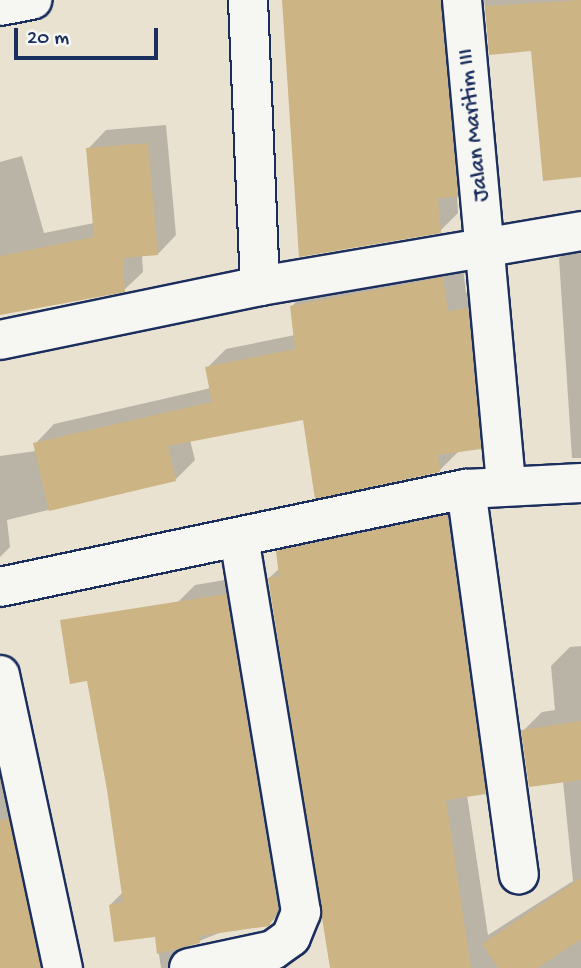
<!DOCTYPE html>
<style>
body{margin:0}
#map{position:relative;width:581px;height:968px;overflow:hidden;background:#e9e2d1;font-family:"Gochi Hand",sans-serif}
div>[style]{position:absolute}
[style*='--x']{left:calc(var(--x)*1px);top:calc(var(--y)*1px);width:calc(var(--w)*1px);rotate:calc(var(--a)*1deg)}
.shadow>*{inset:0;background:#0003}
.building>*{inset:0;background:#ccb484}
.roads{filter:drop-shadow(2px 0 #1b2f5e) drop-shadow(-2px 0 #1b2f5e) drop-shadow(0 2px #1b2f5e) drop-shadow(0 -2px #1b2f5e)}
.minor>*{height:38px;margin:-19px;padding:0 19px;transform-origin:19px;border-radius:19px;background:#f6f6f2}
span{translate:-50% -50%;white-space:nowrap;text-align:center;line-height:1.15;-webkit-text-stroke:7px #f6f6f2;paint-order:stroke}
.street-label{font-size:23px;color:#1b2f5e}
.scale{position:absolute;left:14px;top:28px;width:144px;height:32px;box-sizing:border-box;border:4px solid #1b2f5e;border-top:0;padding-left:9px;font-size:21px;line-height:24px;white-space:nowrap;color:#1b2f5e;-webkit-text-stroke:5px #f6f6f2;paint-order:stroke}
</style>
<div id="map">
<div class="shadow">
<i style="clip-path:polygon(283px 0,461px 0,475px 177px,457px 196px,458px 213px,440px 231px)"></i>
<i style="clip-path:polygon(484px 0,581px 0,581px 174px,533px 49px,490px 53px)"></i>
<i style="clip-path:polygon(166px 125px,176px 235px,158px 254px,142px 255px,143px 272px,124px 290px,0 313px,0 162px,22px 156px,44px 233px,94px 223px,88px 149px,106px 130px)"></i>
<i style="clip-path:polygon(581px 239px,581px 458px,572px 458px,559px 258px)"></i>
<i style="clip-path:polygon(462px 259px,466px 293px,487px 290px,499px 428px,480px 448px,460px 450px,440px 470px,305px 418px,190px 440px,195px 460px,176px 479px,7px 520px,10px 547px,0 557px,0 456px,36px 451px,35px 444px,54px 424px,211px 388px,207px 368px,226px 349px,295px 335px,291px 307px,311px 287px)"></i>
<i style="clip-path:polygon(465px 498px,504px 773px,485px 792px,467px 795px,488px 935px,573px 881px,563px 781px,523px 731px,542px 712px,555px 710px,551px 666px,570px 647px,581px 646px,581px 968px,334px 968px,269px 578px,280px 568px,278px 552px,297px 533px)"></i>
<i style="clip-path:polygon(243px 577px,286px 907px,268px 925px,224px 931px,187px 946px,184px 955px,197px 968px,161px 968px,156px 935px,110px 905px,123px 892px,178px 602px,195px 585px)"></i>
<i style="clip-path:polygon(0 674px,67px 968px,0 968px)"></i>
</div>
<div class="building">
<i style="clip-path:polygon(282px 0,440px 0,458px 197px,438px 198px,441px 233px,299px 257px)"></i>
<i style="clip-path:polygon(581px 0,581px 177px,543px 181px,531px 51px,489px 55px,485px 6px)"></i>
<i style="clip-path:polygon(148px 143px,158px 255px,123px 258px,125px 292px,0 315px,0 256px,94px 237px,86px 148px)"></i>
<i style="clip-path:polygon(443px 277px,448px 311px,468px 308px,481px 449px,438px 455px,440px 472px,315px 499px,303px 420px,168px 446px,176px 481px,49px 511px,33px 443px,212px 402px,205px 367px,295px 349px,290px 306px)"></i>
<i style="clip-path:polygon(447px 515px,486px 794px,446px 800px,471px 968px,330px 968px,268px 578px,279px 576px,276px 551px)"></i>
<i style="clip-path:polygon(226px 594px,278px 910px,269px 926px,199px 936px,200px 943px,157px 954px,155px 937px,114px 942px,109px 905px,123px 902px,107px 790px,87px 681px,70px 684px,60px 620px)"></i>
<i style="clip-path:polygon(581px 721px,581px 780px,529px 787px,521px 730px)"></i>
<i style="clip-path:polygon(9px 819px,41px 968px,0 968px,0 820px)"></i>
<i style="clip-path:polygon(581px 878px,581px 939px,538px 968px,498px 968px,482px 944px)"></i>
</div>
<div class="roads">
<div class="minor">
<i style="--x:248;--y:0;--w:286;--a:87.6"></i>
<i style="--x:260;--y:286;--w:326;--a:-9.7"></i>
<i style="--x:462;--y:0;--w:487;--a:84.8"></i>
<i style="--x:0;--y:6;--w:33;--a:-11"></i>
<i style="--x:0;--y:340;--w:266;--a:-11.7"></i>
<i style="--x:466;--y:489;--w:389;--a:82.2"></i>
<i style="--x:0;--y:587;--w:476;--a:-11.9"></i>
<i style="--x:466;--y:489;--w:115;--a:-3"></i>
<i style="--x:0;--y:675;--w:300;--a:77.9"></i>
<i style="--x:189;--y:968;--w:86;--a:-12.1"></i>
<i style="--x:273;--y:950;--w:22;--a:-36"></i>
<i style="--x:291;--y:937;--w:27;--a:-68"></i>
<i style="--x:301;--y:912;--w:378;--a:-99.4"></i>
</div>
</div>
<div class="street-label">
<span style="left:475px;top:125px;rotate:-96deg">Jalan Maritim III</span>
</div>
<div class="scale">20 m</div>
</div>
